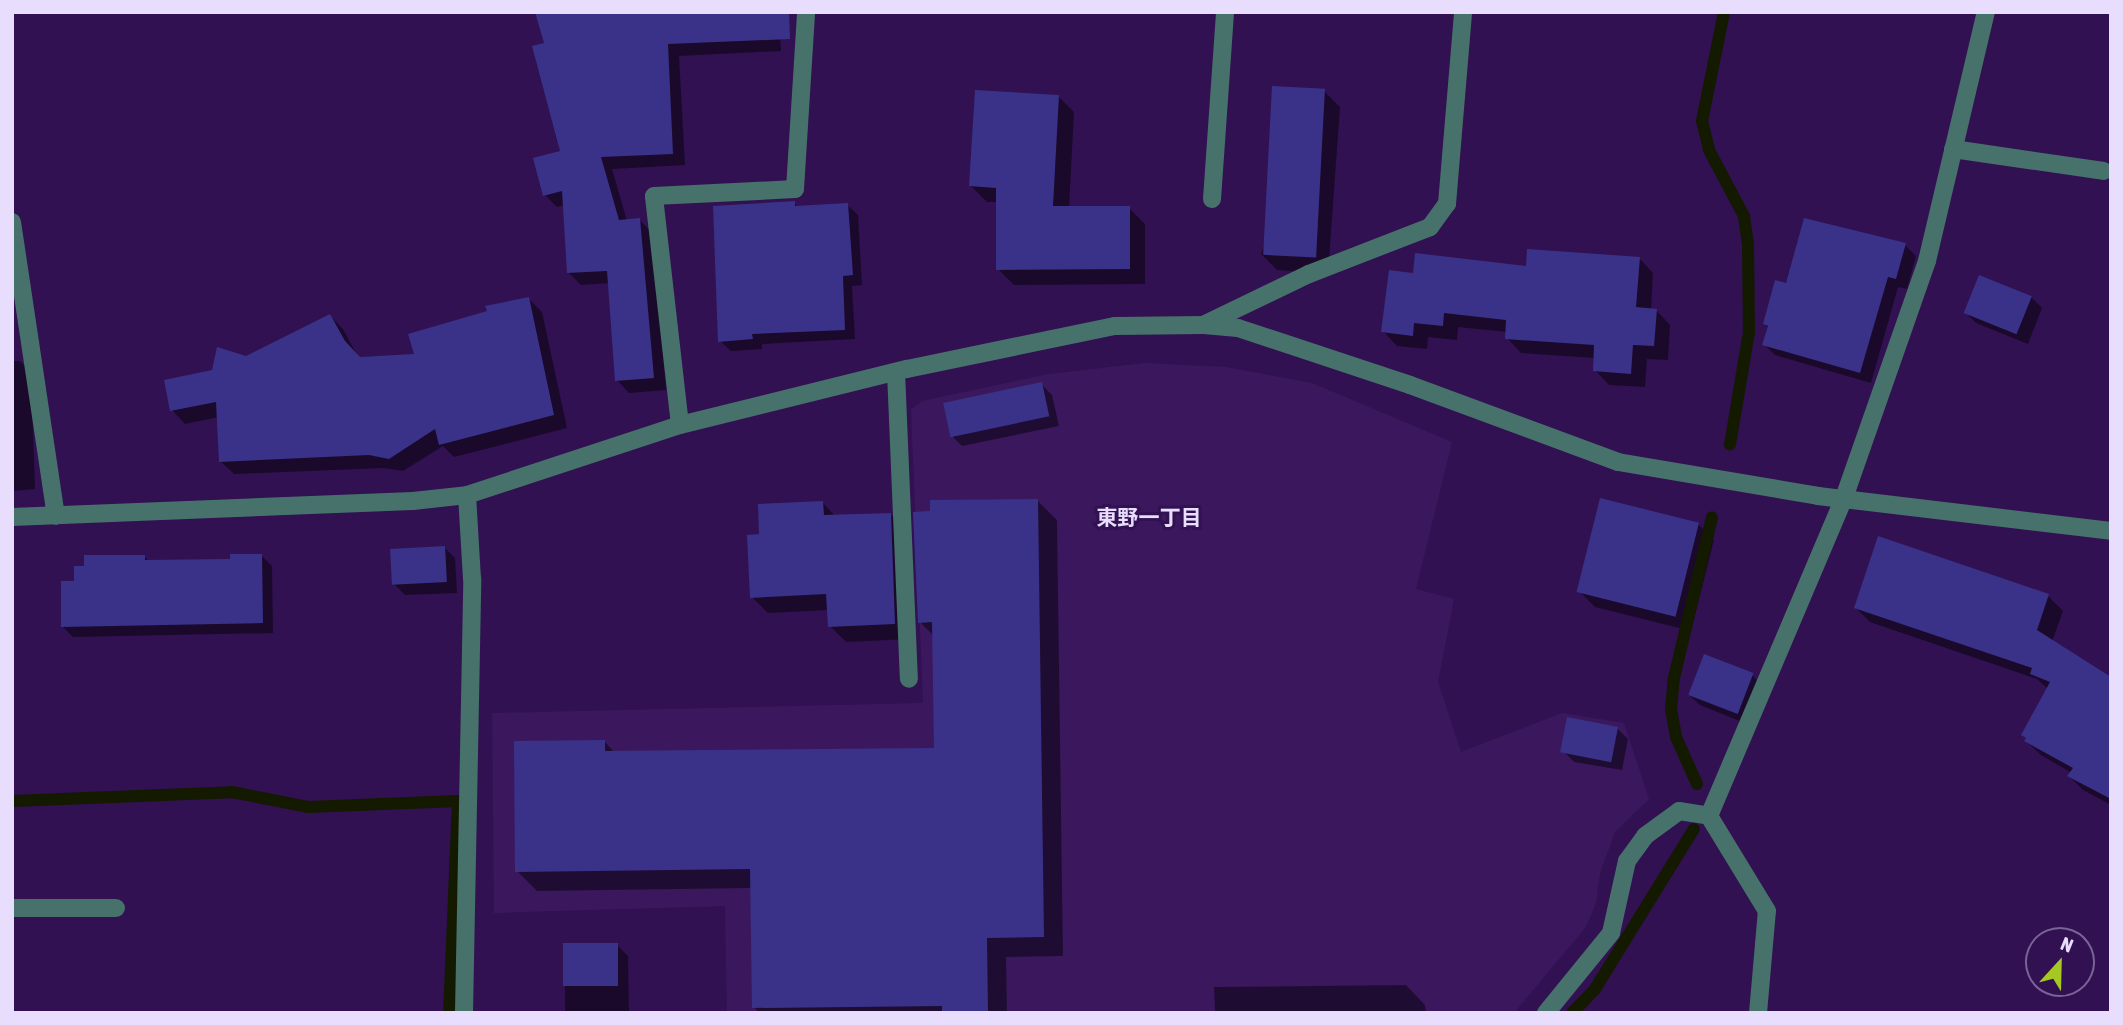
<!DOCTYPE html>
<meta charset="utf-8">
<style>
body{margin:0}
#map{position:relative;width:2123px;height:1025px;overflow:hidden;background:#311151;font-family:"Asap Condensed","Noto Sans JP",sans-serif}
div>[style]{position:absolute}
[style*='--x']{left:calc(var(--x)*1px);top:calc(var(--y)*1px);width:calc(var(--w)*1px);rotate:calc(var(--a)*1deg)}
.built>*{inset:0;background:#3b185e}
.shadow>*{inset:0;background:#0007}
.stream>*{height:12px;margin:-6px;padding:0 6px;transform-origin:6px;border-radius:6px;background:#131a00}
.building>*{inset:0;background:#3a3289;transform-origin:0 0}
.minor>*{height:18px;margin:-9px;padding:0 9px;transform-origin:9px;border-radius:9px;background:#47726b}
span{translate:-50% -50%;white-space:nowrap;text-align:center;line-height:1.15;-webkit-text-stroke:6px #311151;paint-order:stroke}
.neighbourhood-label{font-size:21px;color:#e8ddfc;font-weight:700}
.frame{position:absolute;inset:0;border:14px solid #e8ddfc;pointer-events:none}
.north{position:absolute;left:2025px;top:927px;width:70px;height:70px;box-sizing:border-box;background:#311151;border:2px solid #7a6395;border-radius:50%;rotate:22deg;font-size:19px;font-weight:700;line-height:28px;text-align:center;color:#e8ddfc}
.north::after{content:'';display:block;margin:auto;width:24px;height:32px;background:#a5c822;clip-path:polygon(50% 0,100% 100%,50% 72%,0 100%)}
</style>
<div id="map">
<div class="built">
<i style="clip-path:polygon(1145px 363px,1226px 367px,1312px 383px,1452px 442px,1416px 589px,1454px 599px,1438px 682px,1461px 752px,1562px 713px,1624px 723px,1649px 799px,1615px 832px,1600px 873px,1596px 903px,1586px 927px,1514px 1013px,727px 1013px,725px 906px,494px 913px,492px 713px,923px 703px,911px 410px,922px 401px,1049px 374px)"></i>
</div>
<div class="shadow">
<i style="clip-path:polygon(779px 12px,781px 51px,679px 56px,685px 165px,612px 169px,627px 221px,640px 220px,652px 233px,666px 390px,629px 393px,617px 380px,610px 283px,581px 285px,568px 272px,564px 205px,557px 207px,545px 195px,562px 152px,535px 48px)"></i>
<i style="clip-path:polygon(1324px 91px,1340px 107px,1328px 274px,1277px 270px,1261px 254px)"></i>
<i style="clip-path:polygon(1058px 96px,1074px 112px,1069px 208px,1129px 208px,1145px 224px,1145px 284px,1014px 285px,998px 269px,998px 202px,987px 202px,971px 186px)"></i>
<i style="clip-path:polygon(794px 203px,799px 208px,847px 205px,858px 215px,862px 285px,852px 286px,855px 339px,762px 344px,762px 349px,731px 351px,720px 341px)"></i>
<i style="clip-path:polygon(1905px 245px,1916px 256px,1907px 289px,1898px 287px,1871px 383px,1775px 355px,1764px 344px,1769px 328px,1764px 324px,1787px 285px)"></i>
<i style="clip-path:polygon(1639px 258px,1653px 273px,1651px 310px,1656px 310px,1670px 325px,1668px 360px,1647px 359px,1645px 387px,1609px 385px,1595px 370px,1595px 358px,1521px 353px,1507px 338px,1507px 332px,1458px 327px,1457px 340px,1428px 337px,1427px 349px,1397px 346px,1383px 331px,1415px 274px)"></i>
<i style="clip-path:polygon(2031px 297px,2042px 308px,2028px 344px,1976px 323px,1965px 312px)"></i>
<i style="clip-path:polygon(529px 299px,542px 312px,567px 428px,454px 457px,443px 446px,403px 471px,384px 468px,234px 474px,220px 461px,219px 417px,185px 424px,172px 410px,213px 372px,330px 316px,343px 329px,358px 357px,416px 356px)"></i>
<i style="clip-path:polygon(12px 361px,20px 361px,31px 372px,35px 489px,12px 491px)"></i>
<i style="clip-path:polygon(1041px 384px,1052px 395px,1059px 426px,962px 446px,951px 435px)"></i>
<i style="clip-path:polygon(1037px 500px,1057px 520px,1063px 956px,1006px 957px,1007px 1013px,759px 1013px,754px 1007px,752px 888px,537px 891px,517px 871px,605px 742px,615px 753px,935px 749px,934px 636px,920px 622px)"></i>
<i style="clip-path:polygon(822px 502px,836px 517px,890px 514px,906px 530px,910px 639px,846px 642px,830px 626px,829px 610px,768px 613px,752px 597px,761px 536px)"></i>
<i style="clip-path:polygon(1698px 524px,1714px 540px,1691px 631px,1595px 607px,1579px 591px)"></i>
<i style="clip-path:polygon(444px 547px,455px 558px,457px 593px,405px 595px,394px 584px)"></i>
<i style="clip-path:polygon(261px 555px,272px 566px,273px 633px,73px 637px,62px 626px,75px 583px,145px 557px,149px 562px,232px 561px)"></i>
<i style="clip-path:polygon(2048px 596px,2063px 611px,2052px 642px,2111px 679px,2111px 805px,2083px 790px,2069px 776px,2072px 773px,2041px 755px,2026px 741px,2048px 689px,2037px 679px,1870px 622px,1856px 608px)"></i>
<i style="clip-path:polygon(1752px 675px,1762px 686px,1747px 724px,1700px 705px,1689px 695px)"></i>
<i style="clip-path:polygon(1617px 728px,1628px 739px,1622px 770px,1574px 762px,1563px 751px)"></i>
<i style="clip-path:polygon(565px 945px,617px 945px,628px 956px,629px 1013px,565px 1013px)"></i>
<i style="clip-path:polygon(1406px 985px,1425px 1005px,1426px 1013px,1064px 1013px,1215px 1011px,1214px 987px)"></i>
</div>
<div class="stream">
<i style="--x:1724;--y:12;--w:111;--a:101.4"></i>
<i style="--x:1702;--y:121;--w:30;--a:76"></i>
<i style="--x:1709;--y:150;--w:75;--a:62.1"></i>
<i style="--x:1744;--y:216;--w:27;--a:82"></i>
<i style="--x:1748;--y:243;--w:89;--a:89.4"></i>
<i style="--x:1749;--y:332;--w:114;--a:99.6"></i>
<i style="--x:1697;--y:784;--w:51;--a:-114.1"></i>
<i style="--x:1676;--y:737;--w:27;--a:-100"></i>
<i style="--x:1671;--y:710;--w:32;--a:-85"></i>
<i style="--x:1674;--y:678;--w:165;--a:-76.7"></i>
<i style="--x:12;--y:801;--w:220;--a:-2.3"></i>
<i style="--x:232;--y:792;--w:77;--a:11.2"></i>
<i style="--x:308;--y:807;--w:150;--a:-2.3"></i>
<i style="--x:458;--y:801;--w:212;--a:92.4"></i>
<i style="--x:1572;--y:1013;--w:33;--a:-46"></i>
<i style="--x:1595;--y:989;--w:188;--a:-58.3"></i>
</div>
<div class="building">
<i style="clip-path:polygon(535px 12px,789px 12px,790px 39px,668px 44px,673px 154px,601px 157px,619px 220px,640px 218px,654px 378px,615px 381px,607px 271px,567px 273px,562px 191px,543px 196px,533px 158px,560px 151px,532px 46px,544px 43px)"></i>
<i style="left:1272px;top:86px;width:53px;height:169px;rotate:3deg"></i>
<i style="clip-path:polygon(975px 90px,1059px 95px,1053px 206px,1130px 206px,1130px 269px,996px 270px,996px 188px,969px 186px)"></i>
<i style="clip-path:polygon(795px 201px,795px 206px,848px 203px,853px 275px,843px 276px,845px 330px,752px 334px,753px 339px,718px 342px,713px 206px)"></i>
<i style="clip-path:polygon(1804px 218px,1906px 243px,1896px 279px,1888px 277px,1860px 373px,1762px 345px,1768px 326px,1763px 324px,1775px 280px,1786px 283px)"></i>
<i style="clip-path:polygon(1527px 249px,1640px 257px,1636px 307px,1657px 309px,1654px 346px,1633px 345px,1631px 374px,1593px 371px,1594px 345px,1505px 339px,1506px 320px,1444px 313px,1443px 326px,1414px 323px,1413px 336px,1381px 332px,1389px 270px,1413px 273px,1415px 253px,1526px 266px)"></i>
<i style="left:1979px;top:275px;width:57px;height:41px;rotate:22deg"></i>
<i style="clip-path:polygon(529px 297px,554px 415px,439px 445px,435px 429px,389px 459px,369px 455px,219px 462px,216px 402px,170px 411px,164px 380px,212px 370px,217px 347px,246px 356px,330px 314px,345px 341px,360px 357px,414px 354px,408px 334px,487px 311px,485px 306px)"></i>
<i style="left:1042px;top:382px;width:35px;height:101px;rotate:78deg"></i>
<i style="left:1600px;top:498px;width:102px;height:97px;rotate:14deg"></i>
<i style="clip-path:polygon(1038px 499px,1044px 937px,987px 938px,988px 1013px,942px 1013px,942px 1006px,752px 1008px,750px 869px,515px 872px,514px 741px,605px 740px,605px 751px,934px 748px,932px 622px,918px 623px,913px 512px,930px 511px,930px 500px)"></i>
<i style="clip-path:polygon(823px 501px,824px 515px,891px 513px,895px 624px,828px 627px,826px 594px,750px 598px,747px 535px,759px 534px,758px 504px)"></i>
<i style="clip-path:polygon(1878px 536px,2049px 594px,2037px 630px,2111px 677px,2111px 799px,2067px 776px,2073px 768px,2024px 741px,2026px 738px,2021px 735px,2050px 682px,2030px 674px,2032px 668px,1854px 608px)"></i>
<i style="left:445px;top:546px;width:36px;height:55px;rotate:87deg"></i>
<i style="clip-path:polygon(230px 554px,262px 554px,263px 623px,61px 627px,61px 581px,74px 581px,74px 566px,84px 566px,84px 555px,145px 555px,145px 560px,230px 559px)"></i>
<i style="left:1704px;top:654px;width:53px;height:44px;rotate:21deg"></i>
<i style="left:1567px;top:717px;width:52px;height:36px;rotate:11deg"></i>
<i style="left:563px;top:943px;width:55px;height:43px"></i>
</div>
<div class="minor">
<i style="--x:1953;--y:149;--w:152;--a:8.3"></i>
<i style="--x:1212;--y:199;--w:187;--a:-86"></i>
<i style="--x:12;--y:222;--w:297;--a:81.5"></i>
<i style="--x:1205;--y:324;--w:115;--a:-25.7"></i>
<i style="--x:1309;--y:274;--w:130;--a:-21.2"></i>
<i style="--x:1430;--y:227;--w:29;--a:-54"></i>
<i style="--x:1447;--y:204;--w:193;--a:-85.2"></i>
<i style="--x:896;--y:372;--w:307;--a:87.6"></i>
<i style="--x:680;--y:425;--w:230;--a:-96.5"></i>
<i style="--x:654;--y:196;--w:141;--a:-2.8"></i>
<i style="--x:795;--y:189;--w:177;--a:-86.4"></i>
<i style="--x:12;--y:517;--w:401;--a:-2.3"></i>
<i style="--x:413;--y:501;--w:54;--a:-6.3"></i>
<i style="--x:467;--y:495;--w:224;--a:-18.2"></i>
<i style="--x:680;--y:425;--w:234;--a:-13.9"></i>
<i style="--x:907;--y:369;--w:212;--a:-11.7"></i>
<i style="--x:1115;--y:326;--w:89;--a:-0.6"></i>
<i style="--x:1204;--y:325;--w:34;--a:5"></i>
<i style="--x:1238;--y:328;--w:181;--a:18.3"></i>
<i style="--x:1410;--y:385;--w:222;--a:20.3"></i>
<i style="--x:1618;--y:462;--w:203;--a:9.6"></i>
<i style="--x:1818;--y:496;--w:295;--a:6.8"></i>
<i style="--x:12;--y:908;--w:104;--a:0"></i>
<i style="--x:464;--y:1013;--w:434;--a:-88.9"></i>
<i style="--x:472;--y:579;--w:84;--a:-93.4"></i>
<i style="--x:1546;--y:1013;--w:103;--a:-50.9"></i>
<i style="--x:1611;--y:933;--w:74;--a:-77.5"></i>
<i style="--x:1627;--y:861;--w:31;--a:-54"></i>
<i style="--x:1645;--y:836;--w:42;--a:-36.3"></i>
<i style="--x:1679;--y:811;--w:30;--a:9"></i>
<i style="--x:1758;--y:1013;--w:102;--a:-85"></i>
<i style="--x:1767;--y:911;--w:111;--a:-121.4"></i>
<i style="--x:1709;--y:816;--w:345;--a:-67"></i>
<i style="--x:1844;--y:498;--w:251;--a:-70.7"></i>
<i style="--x:1927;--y:261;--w:256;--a:-76.7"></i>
</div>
<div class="neighbourhood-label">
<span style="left:1149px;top:517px">東野一丁目</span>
</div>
<div class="frame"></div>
<div class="north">N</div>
</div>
